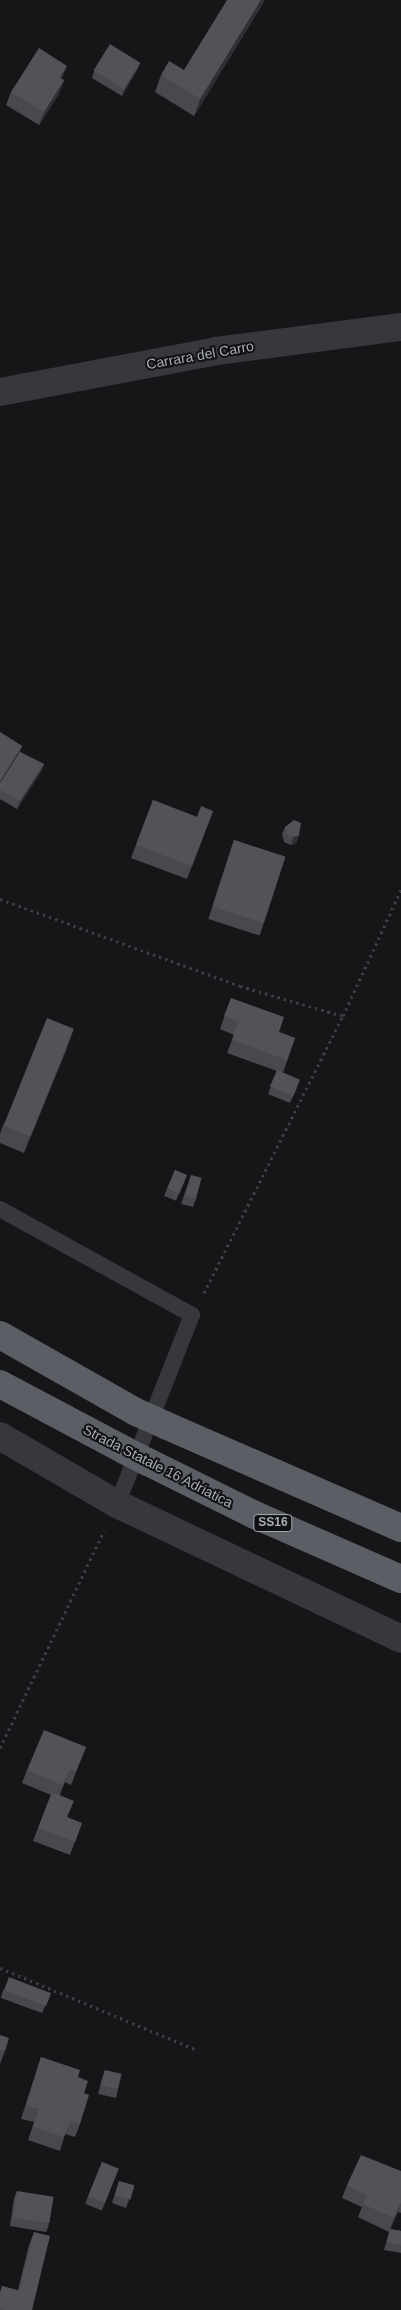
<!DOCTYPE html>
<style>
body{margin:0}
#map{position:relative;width:401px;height:2310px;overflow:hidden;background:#161618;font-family:Helvetica,sans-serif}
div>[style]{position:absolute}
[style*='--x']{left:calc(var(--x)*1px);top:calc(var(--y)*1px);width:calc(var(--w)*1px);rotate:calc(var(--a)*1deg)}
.path>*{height:3px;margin-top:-1.5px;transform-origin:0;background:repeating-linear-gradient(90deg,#3d3f44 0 2.5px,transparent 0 6.5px)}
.service>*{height:16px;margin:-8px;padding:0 8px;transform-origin:8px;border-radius:8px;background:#37383d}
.minor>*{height:28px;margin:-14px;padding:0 14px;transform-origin:14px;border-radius:14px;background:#37383d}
.trunk>*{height:28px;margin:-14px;padding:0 14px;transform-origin:14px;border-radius:14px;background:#5b5e65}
.trunk-bridge>*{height:28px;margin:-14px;padding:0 14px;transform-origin:14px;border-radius:14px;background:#5b5e65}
.wall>*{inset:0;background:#47494d;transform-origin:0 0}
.shaded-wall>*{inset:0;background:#2f3033}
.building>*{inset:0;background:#525359;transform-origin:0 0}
span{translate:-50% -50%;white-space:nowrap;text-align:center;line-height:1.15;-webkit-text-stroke:4px #111113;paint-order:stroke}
.shield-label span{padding:1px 4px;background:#111113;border:1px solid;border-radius:4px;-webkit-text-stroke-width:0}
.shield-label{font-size:12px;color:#a8adb8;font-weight:700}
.street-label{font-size:14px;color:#a8adb8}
</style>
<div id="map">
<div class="path">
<i style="--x:0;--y:899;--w:255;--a:19.9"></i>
<i style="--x:240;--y:986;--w:107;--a:16.2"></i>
<i style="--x:204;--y:1293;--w:310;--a:-63.4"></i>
<i style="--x:343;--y:1016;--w:139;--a:-65.3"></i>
<i style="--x:0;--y:1748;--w:241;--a:-64.4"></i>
<i style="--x:0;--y:1968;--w:211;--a:22.6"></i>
</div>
<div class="service">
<i style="--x:0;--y:1209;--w:219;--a:28.9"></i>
<i style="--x:192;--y:1315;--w:203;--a:111.6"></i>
</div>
<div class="minor">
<i style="--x:0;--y:392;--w:220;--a:-10.7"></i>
<i style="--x:216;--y:351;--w:187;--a:-7.4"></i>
<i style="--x:0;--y:1436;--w:135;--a:30.2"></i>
<i style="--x:117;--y:1504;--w:314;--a:25.4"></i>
</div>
<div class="trunk">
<i style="--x:0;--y:1335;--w:156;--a:29.5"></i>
<i style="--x:0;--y:1384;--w:140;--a:28"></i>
<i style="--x:165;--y:1425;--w:257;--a:23.6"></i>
<i style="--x:148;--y:1462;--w:119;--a:26.4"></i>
<i style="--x:255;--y:1515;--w:159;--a:23.7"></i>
</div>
<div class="trunk-bridge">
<i style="--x:136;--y:1412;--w:32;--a:24"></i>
<i style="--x:124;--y:1450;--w:27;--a:27"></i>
</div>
<div class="wall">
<i style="clip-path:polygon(265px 0,194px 116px,155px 92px,161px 75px,184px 70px)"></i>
<i style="clip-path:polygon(140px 63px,137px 70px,122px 96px,92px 78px,94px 71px)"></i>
<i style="clip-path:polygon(62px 79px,64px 80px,59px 94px,39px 125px,6px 105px,11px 92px)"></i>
<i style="clip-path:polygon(0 732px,22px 746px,20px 752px,44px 764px,41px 772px,17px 809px,0 799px)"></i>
<i style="clip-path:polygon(153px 800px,197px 817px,213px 811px,187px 879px,131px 858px)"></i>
<i style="clip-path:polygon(285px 827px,299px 835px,296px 843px,291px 845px,284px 842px,282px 834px)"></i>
<i style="left:234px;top:840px;width:54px;height:83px;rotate:18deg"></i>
<i style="clip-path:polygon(231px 998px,279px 1032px,295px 1038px,283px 1073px,297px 1088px,290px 1103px,268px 1094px,277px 1071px,227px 1053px,234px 1035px,220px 1029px)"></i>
<i style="clip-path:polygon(68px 1046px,24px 1153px,0 1143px,0 1134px,3px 1125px)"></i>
<i style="left:175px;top:1170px;width:13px;height:28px;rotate:23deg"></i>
<i style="clip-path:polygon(191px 1175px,196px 1199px,193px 1207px,181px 1204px)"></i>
<i style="clip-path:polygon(86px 1747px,71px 1785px,65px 1782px,60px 1795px,68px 1818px,82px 1823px,70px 1855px,33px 1841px,51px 1795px,22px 1783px,27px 1770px)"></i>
<i style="clip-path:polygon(3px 1990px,51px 1993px,42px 2013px,1px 1998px)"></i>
<i style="clip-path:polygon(0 2035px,5px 2051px,0 2064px)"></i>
<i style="clip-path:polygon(41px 2057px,78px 2077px,84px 2093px,80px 2124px,75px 2137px,65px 2134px,60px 2151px,28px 2140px,34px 2122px,21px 2119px)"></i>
<i style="clip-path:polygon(105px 2070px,118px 2090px,116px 2098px,98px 2094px,102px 2078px)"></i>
<i style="left:102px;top:2162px;width:18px;height:45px;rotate:22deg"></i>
<i style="clip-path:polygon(401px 2171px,401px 2213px,398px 2212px,389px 2232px,358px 2217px,362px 2207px,342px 2198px,347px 2185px)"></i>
<i style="clip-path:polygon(119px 2181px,129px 2200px,126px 2208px,112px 2203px)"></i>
<i style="clip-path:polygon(17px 2191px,49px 2225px,46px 2232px,10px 2226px,14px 2198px)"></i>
<i style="clip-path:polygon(390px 2229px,401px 2231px,401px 2253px,384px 2250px)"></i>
<i style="clip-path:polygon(34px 2232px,32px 2310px,0 2310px,0 2292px,2px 2286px,18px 2290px,29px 2245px)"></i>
</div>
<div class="shaded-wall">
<i style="clip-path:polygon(261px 0,265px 0,194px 116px,200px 99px)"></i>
<i style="clip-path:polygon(140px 63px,137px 70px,122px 96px,124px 89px)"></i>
<i style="clip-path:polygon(67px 66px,62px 79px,60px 78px)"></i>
<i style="clip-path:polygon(64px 80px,59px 94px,39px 125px,44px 112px)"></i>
<i style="clip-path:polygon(22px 746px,17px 759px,0 787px,0 781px)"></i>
<i style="clip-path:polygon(44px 764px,41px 772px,17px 809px,20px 801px)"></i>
<i style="clip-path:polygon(299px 835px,296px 843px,291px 845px,293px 837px)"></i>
<i style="clip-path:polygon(74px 1029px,68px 1046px,24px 1153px,30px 1136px)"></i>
<i style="clip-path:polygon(70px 1769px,65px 1782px,58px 1798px,63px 1785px)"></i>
<i style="clip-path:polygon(401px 2203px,398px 2212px,389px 2232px,394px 2218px)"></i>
</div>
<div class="building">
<i style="clip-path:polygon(227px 0,261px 0,200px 99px,161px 75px,169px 61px,184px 70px)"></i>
<i style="left:110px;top:44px;width:36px;height:31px;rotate:32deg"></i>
<i style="clip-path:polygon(39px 48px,67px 66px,60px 78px,64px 80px,44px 112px,11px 92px)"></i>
<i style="clip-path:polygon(0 732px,22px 746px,0 781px)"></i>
<i style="clip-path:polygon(20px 752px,44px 764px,20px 801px,0 790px,0 783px)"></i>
<i style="clip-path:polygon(153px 800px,197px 817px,201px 806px,213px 811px,192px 866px,136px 845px)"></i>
<i style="clip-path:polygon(294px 820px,301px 823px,299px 835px,293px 837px,287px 834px,285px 827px)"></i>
<i style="left:234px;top:840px;width:54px;height:70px;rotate:18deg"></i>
<i style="clip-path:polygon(231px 998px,284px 1017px,279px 1032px,295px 1038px,287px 1060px,232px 1040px,238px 1021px,224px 1016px)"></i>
<i style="left:47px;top:1018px;width:29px;height:116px;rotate:22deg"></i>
<i style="left:277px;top:1070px;width:25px;height:18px;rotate:23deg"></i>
<i style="left:175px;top:1170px;width:13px;height:20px;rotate:23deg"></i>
<i style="left:191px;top:1175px;width:11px;height:22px;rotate:15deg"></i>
<i style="clip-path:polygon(44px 1730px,86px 1747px,76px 1771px,70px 1769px,63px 1785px,27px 1770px)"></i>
<i style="clip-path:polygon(52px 1792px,74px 1801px,67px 1817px,82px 1823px,75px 1842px,38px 1828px)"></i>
<i style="left:9px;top:1977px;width:45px;height:14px;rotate:21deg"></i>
<i style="clip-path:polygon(0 2035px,9px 2038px,5px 2051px,0 2049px)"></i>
<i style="clip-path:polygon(41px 2057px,80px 2070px,78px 2077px,88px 2081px,84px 2093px,89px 2095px,80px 2124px,70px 2121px,64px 2137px,33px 2127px,39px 2109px,26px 2105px)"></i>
<i style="left:105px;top:2070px;width:17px;height:16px;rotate:13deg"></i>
<i style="clip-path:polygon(361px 2155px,401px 2171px,401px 2203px,394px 2218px,363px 2204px,367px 2195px,347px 2185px)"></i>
<i style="left:102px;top:2162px;width:18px;height:37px;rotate:22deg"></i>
<i style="left:119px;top:2181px;width:16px;height:15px;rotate:15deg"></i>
<i style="left:17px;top:2191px;width:37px;height:27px;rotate:9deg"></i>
<i style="clip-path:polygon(390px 2229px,401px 2231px,401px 2245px,387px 2242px)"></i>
<i style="clip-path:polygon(34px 2232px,50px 2236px,32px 2310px,4px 2310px,0 2309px,0 2294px,2px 2286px,19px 2291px)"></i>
</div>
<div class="shield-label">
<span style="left:273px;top:1523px">SS16</span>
</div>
<div class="street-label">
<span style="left:200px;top:355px;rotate:-10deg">Carrara del Carro</span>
<span style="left:158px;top:1466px;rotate:27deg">Strada Statale 16 Adriatica</span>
</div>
</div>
